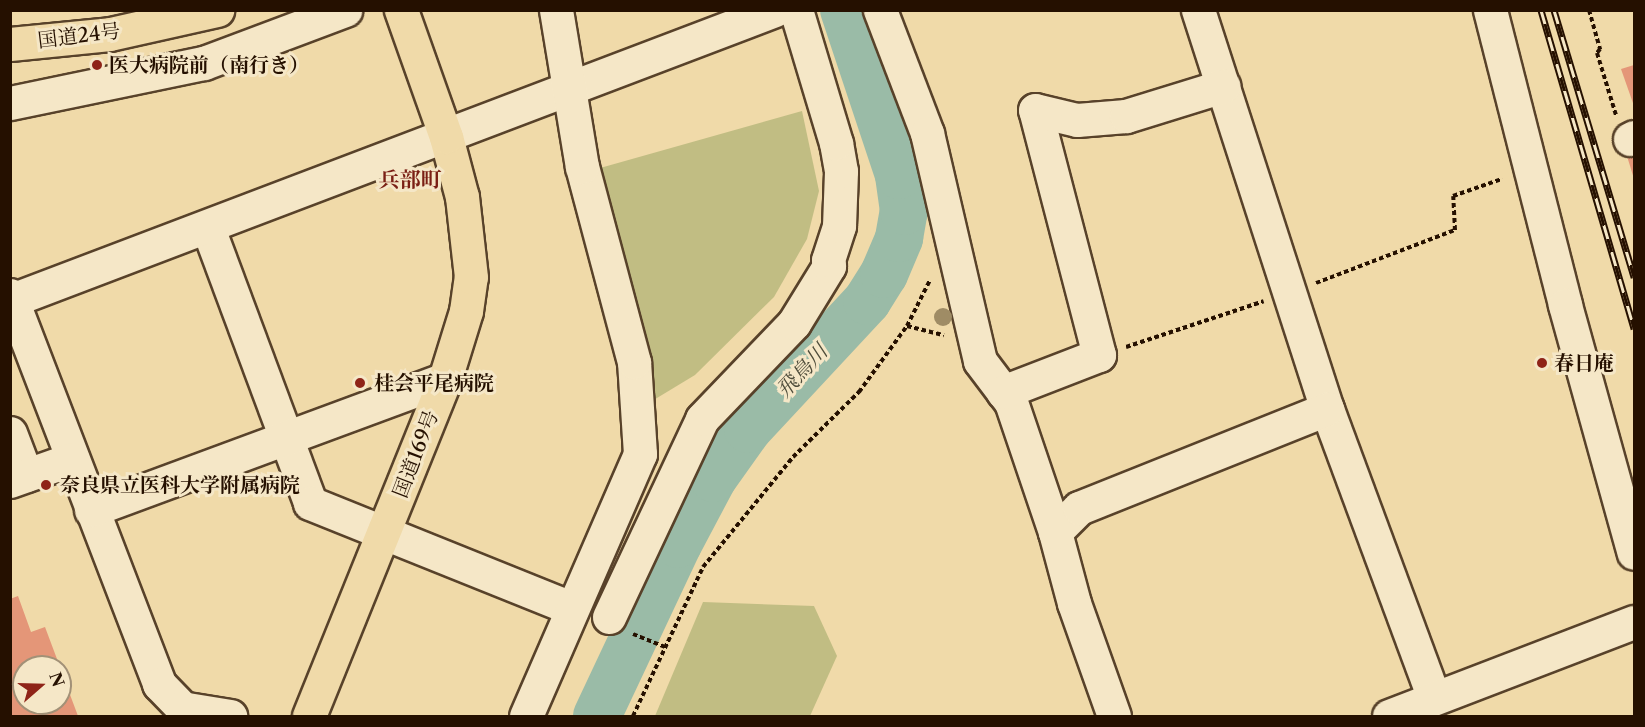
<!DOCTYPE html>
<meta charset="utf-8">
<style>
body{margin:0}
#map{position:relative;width:1645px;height:727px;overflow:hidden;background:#f0daa9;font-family:"Libre Caslon Text","Noto Serif JP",serif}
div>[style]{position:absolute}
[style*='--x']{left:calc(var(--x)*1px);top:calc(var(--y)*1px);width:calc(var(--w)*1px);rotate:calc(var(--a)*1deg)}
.green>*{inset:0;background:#c1bd83}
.river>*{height:48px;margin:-24px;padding:0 24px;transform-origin:24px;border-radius:24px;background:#9abba7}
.building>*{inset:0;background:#e49678}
.path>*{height:4px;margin-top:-2px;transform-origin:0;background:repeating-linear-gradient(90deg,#251000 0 4.5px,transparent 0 7.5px)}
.roads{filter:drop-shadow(2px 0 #58422a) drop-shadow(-2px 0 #58422a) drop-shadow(0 2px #58422a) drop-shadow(0 -2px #58422a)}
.minor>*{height:33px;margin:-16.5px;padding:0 16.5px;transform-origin:16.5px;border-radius:16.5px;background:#f5e7c7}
.highway>*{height:33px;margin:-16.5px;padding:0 16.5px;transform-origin:16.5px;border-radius:16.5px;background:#f0daa9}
.rail>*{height:7px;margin-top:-3.5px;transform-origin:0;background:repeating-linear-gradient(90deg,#f5e7c7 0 14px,#251000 0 28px);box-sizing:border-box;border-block:2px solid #251000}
.trees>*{width:18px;height:18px;margin:-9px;border-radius:50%;background:#9f8c65}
.dots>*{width:16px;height:16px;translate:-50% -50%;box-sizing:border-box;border:3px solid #f5e7c7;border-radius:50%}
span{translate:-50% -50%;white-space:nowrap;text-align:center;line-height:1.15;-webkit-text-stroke:6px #f5e7c7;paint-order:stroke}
.street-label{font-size:20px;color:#251000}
.poi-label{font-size:20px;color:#251000;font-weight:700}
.left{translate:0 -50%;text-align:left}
.neighbourhood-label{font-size:21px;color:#7a1f14;font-weight:700}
.water-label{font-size:21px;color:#4e4c3a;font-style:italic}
.frame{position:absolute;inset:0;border:12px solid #251000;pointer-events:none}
.north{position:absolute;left:12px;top:655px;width:60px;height:60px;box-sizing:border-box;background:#f5e7c7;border:2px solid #a29177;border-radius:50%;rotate:70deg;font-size:16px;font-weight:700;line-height:24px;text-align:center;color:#251000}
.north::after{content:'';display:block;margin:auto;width:21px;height:27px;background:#8f2418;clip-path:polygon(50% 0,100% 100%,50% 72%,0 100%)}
</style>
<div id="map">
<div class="green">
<i style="clip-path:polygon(802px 111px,819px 191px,807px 239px,774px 297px,695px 375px,652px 401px,593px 170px)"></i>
<i style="clip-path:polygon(703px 602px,814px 606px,837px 656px,810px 716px,655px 716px)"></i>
</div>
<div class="river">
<i style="--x:597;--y:716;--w:190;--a:-64.8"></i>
<i style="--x:678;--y:544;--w:75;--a:-62.1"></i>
<i style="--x:713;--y:478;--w:60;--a:-54.5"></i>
<i style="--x:748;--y:429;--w:175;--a:-47.1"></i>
<i style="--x:867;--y:301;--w:32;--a:-58"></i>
<i style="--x:884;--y:274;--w:39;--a:-67"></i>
<i style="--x:899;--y:238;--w:27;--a:-80"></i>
<i style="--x:904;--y:211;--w:36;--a:-98"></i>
<i style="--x:899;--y:175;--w:174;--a:-108.4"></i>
</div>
<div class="building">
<i style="clip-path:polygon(1634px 65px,1634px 106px,1621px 69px)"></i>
<i style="clip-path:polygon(1634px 154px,1634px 179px,1627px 156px)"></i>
<i style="clip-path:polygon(18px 596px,31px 632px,45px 627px,60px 667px,24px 667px,24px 703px,60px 703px,60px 668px,78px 716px,10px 716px,10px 599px)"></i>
</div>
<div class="path">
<i style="--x:1589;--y:10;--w:41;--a:74.2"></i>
<i style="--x:1600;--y:49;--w:5;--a:127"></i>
<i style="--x:1597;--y:53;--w:65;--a:73"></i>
<i style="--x:1316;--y:283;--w:149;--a:-20.9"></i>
<i style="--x:1455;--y:230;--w:34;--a:-93"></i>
<i style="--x:1453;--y:196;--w:52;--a:-19.1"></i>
<i style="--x:907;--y:326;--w:38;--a:14"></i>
<i style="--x:1126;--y:347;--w:145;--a:-18.4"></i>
<i style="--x:633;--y:634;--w:35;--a:22"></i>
<i style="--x:633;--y:716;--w:165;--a:-64.8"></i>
<i style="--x:703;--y:567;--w:142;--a:-50.7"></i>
<i style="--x:793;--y:457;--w:93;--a:-44.6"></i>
<i style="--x:859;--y:392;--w:82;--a:-54"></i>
<i style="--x:907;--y:326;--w:51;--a:-63.4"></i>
</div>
<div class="roads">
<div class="minor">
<i style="--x:880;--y:10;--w:132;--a:69.1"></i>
<i style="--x:927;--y:133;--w:234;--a:76.9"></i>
<i style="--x:980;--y:361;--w:51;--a:52.9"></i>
<i style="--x:1011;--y:402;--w:137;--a:71.3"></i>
<i style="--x:1198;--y:10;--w:419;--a:72.1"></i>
<i style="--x:1327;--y:409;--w:308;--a:69.7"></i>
<i style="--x:1490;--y:10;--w:304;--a:75.7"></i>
<i style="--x:1565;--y:305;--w:257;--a:74.5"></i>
<i style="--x:10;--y:103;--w:198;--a:-11.7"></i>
<i style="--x:204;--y:63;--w:151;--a:-20.6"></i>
<i style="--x:1630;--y:139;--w:4;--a:-27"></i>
<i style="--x:208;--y:228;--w:293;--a:69.6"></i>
<i style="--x:310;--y:503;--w:281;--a:21.9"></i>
<i style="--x:10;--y:295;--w:417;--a:69"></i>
<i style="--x:159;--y:684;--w:45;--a:45.9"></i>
<i style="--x:12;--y:300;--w:816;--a:-20.81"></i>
<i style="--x:1003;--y:392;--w:103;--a:-21.1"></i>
<i style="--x:1099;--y:355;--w:253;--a:-104.6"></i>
<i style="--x:1035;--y:110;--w:43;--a:13.4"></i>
<i style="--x:1077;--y:120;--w:49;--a:-4.7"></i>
<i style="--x:1126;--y:116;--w:102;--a:-17.2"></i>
<i style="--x:10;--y:433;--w:45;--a:69.1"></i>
<i style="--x:10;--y:481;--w:66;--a:-19.5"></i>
<i style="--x:91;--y:510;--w:377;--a:-20.3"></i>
<i style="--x:609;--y:617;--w:219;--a:-64.8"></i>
<i style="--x:702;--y:419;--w:133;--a:-46.2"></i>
<i style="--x:794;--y:323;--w:67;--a:-58.4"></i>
<i style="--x:829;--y:266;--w:6;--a:-99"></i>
<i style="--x:828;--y:260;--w:36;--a:-72"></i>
<i style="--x:839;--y:226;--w:55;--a:-87.9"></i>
<i style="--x:841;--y:171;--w:28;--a:-100"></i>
<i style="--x:836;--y:143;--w:139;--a:-106.7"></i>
<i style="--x:181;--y:708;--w:50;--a:9.3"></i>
<i style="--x:526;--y:716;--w:286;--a:-66.5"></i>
<i style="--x:640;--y:454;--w:92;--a:-93.7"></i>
<i style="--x:634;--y:362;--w:202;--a:-104.9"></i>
<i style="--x:582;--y:167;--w:159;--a:-99.4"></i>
<i style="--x:1114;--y:716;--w:120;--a:-109.5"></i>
<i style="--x:1074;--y:603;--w:73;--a:-105"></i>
<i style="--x:1055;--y:532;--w:34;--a:-45"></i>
<i style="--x:1079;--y:508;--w:267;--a:-21.8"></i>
<i style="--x:1389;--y:716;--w:262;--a:-21"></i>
</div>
<div class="highway">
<i style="--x:10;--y:44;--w:100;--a:-5.7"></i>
<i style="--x:110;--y:34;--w:110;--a:-12.6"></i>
<i style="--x:309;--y:716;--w:363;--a:-68"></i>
<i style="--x:445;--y:379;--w:71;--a:-72.8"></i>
<i style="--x:466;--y:311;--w:34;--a:-82"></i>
<i style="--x:471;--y:277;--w:81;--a:-96.4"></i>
<i style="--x:462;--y:197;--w:62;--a:-104.9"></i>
<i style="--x:446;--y:137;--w:135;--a:-109.5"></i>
</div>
</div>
<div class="rail">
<i style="--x:1541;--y:10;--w:332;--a:73.7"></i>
<i style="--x:1554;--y:10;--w:279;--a:73.3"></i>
</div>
<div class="trees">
<i style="left:943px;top:317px"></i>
</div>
<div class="dots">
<i style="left:97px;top:65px;background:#8f2418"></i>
<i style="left:1542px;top:363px;background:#8f2418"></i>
<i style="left:360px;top:383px;background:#8f2418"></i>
<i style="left:46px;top:485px;background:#8f2418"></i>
</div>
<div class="street-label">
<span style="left:79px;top:36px;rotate:-7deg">国道24号</span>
<span style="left:416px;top:454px;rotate:-69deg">国道169号</span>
</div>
<div class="poi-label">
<span class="left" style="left:109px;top:65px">医大病院前（南行き）</span>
<span class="left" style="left:1554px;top:363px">春日庵</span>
<span class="left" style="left:374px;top:383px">桂会平尾病院</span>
<span class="left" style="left:60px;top:485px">奈良県立医科大学附属病院</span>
</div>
<div class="neighbourhood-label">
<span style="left:410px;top:180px">兵部町</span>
</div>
<div class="water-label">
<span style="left:802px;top:371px;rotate:-47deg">飛鳥川</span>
</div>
<div class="frame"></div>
<div class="north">N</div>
</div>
